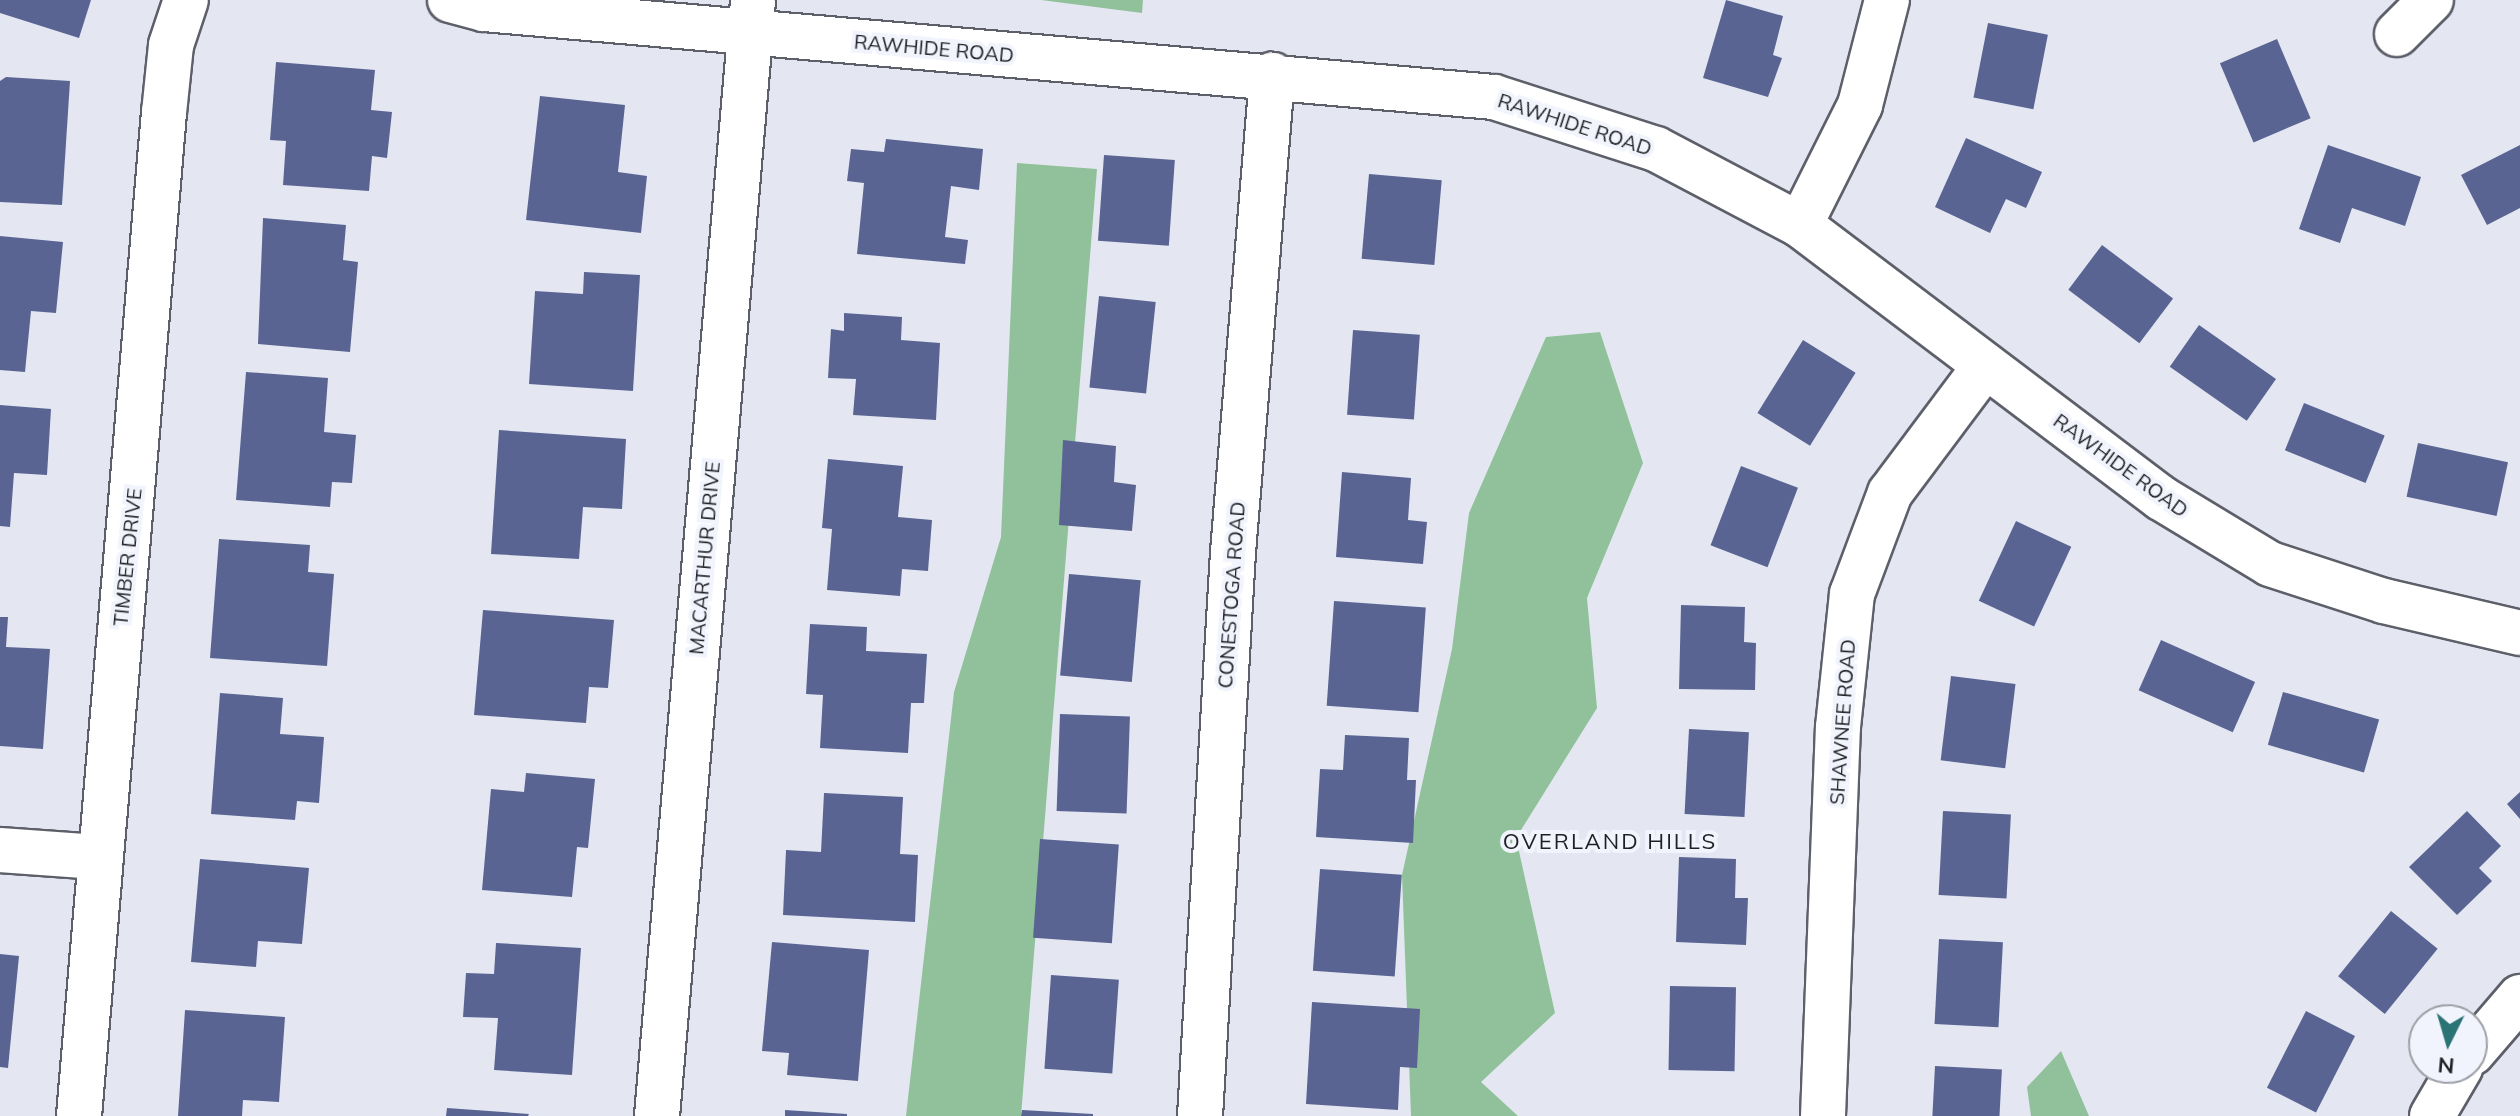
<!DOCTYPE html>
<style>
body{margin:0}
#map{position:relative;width:2520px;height:1116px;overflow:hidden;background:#e4e7f2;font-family:Mulish,sans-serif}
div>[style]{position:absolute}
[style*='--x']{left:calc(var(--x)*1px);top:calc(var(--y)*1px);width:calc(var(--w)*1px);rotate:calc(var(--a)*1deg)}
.forest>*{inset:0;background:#90c19b}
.building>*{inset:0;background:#596493;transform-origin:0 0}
.roads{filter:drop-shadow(2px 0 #5d5f69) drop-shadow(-2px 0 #5d5f69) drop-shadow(0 2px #5d5f69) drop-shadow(0 -2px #5d5f69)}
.minor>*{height:44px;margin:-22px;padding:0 22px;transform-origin:22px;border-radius:22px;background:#fff}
span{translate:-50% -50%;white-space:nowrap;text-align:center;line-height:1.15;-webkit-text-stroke:8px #f2f4fd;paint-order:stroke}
.street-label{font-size:20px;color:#1f2024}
.neighbourhood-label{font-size:22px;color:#1f2024;letter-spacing:2px}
.north{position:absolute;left:2408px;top:1004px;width:80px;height:80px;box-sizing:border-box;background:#f2f4fd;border:2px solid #9e9fa6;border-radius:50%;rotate:185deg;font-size:22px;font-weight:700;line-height:32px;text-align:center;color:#1f2024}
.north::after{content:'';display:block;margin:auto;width:28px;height:36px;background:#2a7475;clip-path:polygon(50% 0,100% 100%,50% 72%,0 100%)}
</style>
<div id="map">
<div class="forest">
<i style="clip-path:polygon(1041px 0,1143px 0,1142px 13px)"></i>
<i style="clip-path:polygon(1017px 163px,1097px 169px,1021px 1116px,906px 1116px,954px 692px,1001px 537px)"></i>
<i style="clip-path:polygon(1600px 332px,1643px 463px,1587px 598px,1597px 708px,1516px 838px,1555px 1013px,1481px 1082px,1518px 1116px,1411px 1116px,1402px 875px,1452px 649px,1469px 513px,1546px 337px)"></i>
<i style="clip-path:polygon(2061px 1051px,2089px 1116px,2031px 1116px,2027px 1087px)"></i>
</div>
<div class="building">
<i style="clip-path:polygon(0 0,91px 0,79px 38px,0 13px)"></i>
<i style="clip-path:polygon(1726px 0,1783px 16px,1773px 55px,1782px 58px,1768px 97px,1703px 78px)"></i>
<i style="left:1988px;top:23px;width:61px;height:76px;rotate:11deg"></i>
<i style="left:2277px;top:39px;width:86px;height:62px;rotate:67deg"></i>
<i style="clip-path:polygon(276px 62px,375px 70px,371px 110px,392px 112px,387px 158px,372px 156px,369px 191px,283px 185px,286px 141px,270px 140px)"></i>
<i style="clip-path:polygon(6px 77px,70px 81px,62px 205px,0 202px,0 81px)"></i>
<i style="clip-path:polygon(540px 96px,625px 105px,618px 172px,647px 176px,641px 233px,526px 220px)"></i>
<i style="clip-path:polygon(1966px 138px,2042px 172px,2026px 208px,2006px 199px,1990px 233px,1935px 207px)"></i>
<i style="clip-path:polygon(886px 139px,983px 149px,979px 190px,951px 186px,945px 237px,968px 240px,965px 264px,857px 254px,864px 183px,847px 181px,851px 149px,884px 152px)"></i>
<i style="clip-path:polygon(2328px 145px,2421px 177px,2405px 226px,2352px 208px,2340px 243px,2299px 229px)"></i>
<i style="clip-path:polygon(2520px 145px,2520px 208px,2487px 225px,2461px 175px)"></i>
<i style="left:1104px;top:155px;width:71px;height:86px;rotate:4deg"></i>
<i style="left:1369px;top:174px;width:73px;height:85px;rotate:5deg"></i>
<i style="clip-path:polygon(263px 218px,346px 225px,343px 260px,358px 262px,350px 352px,258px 344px)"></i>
<i style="clip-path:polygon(0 236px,63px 242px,56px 313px,31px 311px,25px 372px,0 370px)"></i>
<i style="left:2102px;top:245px;width:89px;height:56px;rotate:37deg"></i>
<i style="clip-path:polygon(584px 272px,640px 275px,633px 391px,529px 384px,535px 291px,583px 294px)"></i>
<i style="left:1099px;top:296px;width:57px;height:92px;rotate:6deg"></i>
<i style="clip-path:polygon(844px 313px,902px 317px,901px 340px,940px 343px,936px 420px,853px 415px,856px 379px,828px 378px,831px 329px,844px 331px)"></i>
<i style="left:2199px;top:325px;width:94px;height:51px;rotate:35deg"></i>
<i style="left:1353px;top:330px;width:67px;height:85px;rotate:4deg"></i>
<i style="left:1803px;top:340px;width:62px;height:86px;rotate:32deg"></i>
<i style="clip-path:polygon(246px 372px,328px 378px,324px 432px,356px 435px,352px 483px,332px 482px,330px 507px,236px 500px)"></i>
<i style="left:2304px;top:403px;width:87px;height:51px;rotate:22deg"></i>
<i style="clip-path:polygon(0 405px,51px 409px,47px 475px,14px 473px,10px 527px,0 526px)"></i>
<i style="clip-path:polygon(499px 430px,626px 439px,622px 509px,583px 507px,579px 559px,491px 554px)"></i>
<i style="clip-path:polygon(1063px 440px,1116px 446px,1114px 482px,1136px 485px,1132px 531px,1059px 525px)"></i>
<i style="left:2418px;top:443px;width:92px;height:55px;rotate:12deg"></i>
<i style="clip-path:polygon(828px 459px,903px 466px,898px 517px,932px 520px,928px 571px,902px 569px,900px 596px,827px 590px,832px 529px,822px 528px)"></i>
<i style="left:1741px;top:466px;width:61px;height:85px;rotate:21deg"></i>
<i style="clip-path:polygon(1342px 472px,1411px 478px,1408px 520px,1427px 522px,1423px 564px,1336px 557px)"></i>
<i style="left:2016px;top:521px;width:61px;height:88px;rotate:25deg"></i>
<i style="clip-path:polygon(219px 539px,310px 545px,308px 572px,334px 574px,327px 666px,210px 658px)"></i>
<i style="left:1069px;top:574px;width:72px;height:102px;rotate:5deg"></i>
<i style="left:1334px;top:601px;width:92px;height:105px;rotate:4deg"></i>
<i style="clip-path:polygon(1681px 605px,1745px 607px,1744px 642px,1756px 643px,1755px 690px,1679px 689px)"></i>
<i style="clip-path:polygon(483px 610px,614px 620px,608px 688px,589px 687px,586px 723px,474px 715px)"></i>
<i style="clip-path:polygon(0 617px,8px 617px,6px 647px,50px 649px,43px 749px,0 746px)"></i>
<i style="clip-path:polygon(810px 624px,867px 627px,866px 651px,927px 654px,924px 703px,911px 703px,908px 753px,820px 748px,823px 695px,806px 694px)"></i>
<i style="left:2161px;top:640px;width:103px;height:55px;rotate:24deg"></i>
<i style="left:1951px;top:676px;width:65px;height:85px;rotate:7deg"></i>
<i style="left:2283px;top:692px;width:100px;height:55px;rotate:16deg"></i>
<i style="clip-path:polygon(220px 693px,283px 698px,280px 734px,324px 737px,319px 803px,297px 801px,295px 820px,211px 814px)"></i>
<i style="left:1060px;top:714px;width:70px;height:97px;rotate:2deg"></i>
<i style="left:1689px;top:729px;width:60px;height:85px;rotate:3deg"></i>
<i style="clip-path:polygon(1345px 735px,1409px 738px,1407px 780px,1416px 780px,1413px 843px,1316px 837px,1320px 769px,1343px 770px)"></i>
<i style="clip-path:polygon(526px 773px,595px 779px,588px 848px,577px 847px,572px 897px,482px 890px,491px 789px,524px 792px)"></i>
<i style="clip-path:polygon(2520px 792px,2520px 819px,2507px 804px)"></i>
<i style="clip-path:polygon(824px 793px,903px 797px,900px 854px,918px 855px,915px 922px,783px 915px,786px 850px,821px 852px)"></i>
<i style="left:1943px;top:811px;width:68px;height:84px;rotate:3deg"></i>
<i style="clip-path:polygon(2467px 811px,2501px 846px,2479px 868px,2492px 881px,2457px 915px,2409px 867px)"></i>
<i style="left:1040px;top:839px;width:79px;height:99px;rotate:4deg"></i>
<i style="clip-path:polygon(1679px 857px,1736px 859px,1735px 898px,1748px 898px,1746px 945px,1676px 942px)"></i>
<i style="clip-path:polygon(200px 859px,309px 868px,302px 944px,258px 941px,256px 967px,191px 962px)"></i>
<i style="left:1320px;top:869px;width:82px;height:102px;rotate:4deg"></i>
<i style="left:2391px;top:911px;width:60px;height:84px;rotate:39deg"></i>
<i style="left:1939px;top:939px;width:64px;height:85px;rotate:3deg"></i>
<i style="clip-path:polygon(772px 942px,869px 950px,858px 1081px,787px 1075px,789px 1053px,762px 1051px)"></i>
<i style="clip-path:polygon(496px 943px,581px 948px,572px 1075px,494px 1070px,498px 1018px,463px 1017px,466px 973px,494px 974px)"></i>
<i style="clip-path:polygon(0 954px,19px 956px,8px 1068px,0 1067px)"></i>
<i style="left:1051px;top:975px;width:68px;height:94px;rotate:4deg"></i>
<i style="left:1670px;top:986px;width:66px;height:84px;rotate:1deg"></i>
<i style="clip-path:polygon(1312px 1002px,1420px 1009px,1417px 1068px,1400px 1067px,1398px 1110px,1306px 1104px)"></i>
<i style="clip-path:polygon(185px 1010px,285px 1017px,279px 1102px,243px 1100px,242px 1116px,178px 1116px)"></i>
<i style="left:2306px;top:1011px;width:55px;height:86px;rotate:27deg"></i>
<i style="left:1935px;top:1066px;width:67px;height:50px;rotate:3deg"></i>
<i style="clip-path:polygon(447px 1108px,529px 1114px,528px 1116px,446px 1116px)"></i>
<i style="clip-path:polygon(785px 1110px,847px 1114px,847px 1116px,785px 1116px)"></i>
<i style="clip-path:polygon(1022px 1110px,1093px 1114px,1093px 1116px,1021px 1116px)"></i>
</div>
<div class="roads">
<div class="minor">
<i style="--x:450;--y:0;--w:35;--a:15"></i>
<i style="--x:484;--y:9;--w:1014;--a:4.98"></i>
<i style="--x:1494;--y:97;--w:170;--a:17.8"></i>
<i style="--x:1656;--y:149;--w:163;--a:27.8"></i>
<i style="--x:1800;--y:225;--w:453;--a:37.1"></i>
<i style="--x:2161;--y:498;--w:127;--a:31.2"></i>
<i style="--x:2270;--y:564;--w:120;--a:18"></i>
<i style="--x:2384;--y:601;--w:140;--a:13.2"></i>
<i style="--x:2397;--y:34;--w:48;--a:-45"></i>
<i style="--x:1800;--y:225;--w:134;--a:-63.4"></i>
<i style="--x:1860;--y:105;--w:108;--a:-75.6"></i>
<i style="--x:0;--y:850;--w:97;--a:4.1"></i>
<i style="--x:2472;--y:1053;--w:74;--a:-49.4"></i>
<i style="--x:79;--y:1116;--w:1007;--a:-85.16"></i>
<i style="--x:164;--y:113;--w:68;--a:-84.1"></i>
<i style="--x:171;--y:45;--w:47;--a:-71.6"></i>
<i style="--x:657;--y:1116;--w:1120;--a:-85.08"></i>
<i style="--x:1200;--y:1116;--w:565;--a:-86.65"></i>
<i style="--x:1233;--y:552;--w:479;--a:-85.3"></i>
<i style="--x:1823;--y:1116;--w:389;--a:-87.8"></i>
<i style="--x:1838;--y:727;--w:134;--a:-84"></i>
<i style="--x:1852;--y:594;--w:108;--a:-69.4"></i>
<i style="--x:1890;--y:493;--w:159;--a:-53.2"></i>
<i style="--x:2432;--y:1116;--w:56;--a:-59.7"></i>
</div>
</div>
<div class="street-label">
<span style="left:934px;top:48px;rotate:5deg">RAWHIDE ROAD</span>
<span style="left:1575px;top:124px;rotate:18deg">RAWHIDE ROAD</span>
<span style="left:2121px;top:465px;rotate:36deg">RAWHIDE ROAD</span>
<span style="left:127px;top:557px;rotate:-84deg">TIMBER DRIVE</span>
<span style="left:704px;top:558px;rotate:-85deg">MACARTHUR DRIVE</span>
<span style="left:1231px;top:595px;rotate:-86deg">CONESTOGA ROAD</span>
<span style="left:1842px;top:722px;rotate:-86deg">SHAWNEE ROAD</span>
</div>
<div class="neighbourhood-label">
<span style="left:1610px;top:842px">OVERLAND HILLS</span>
</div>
<div class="north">N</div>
</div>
